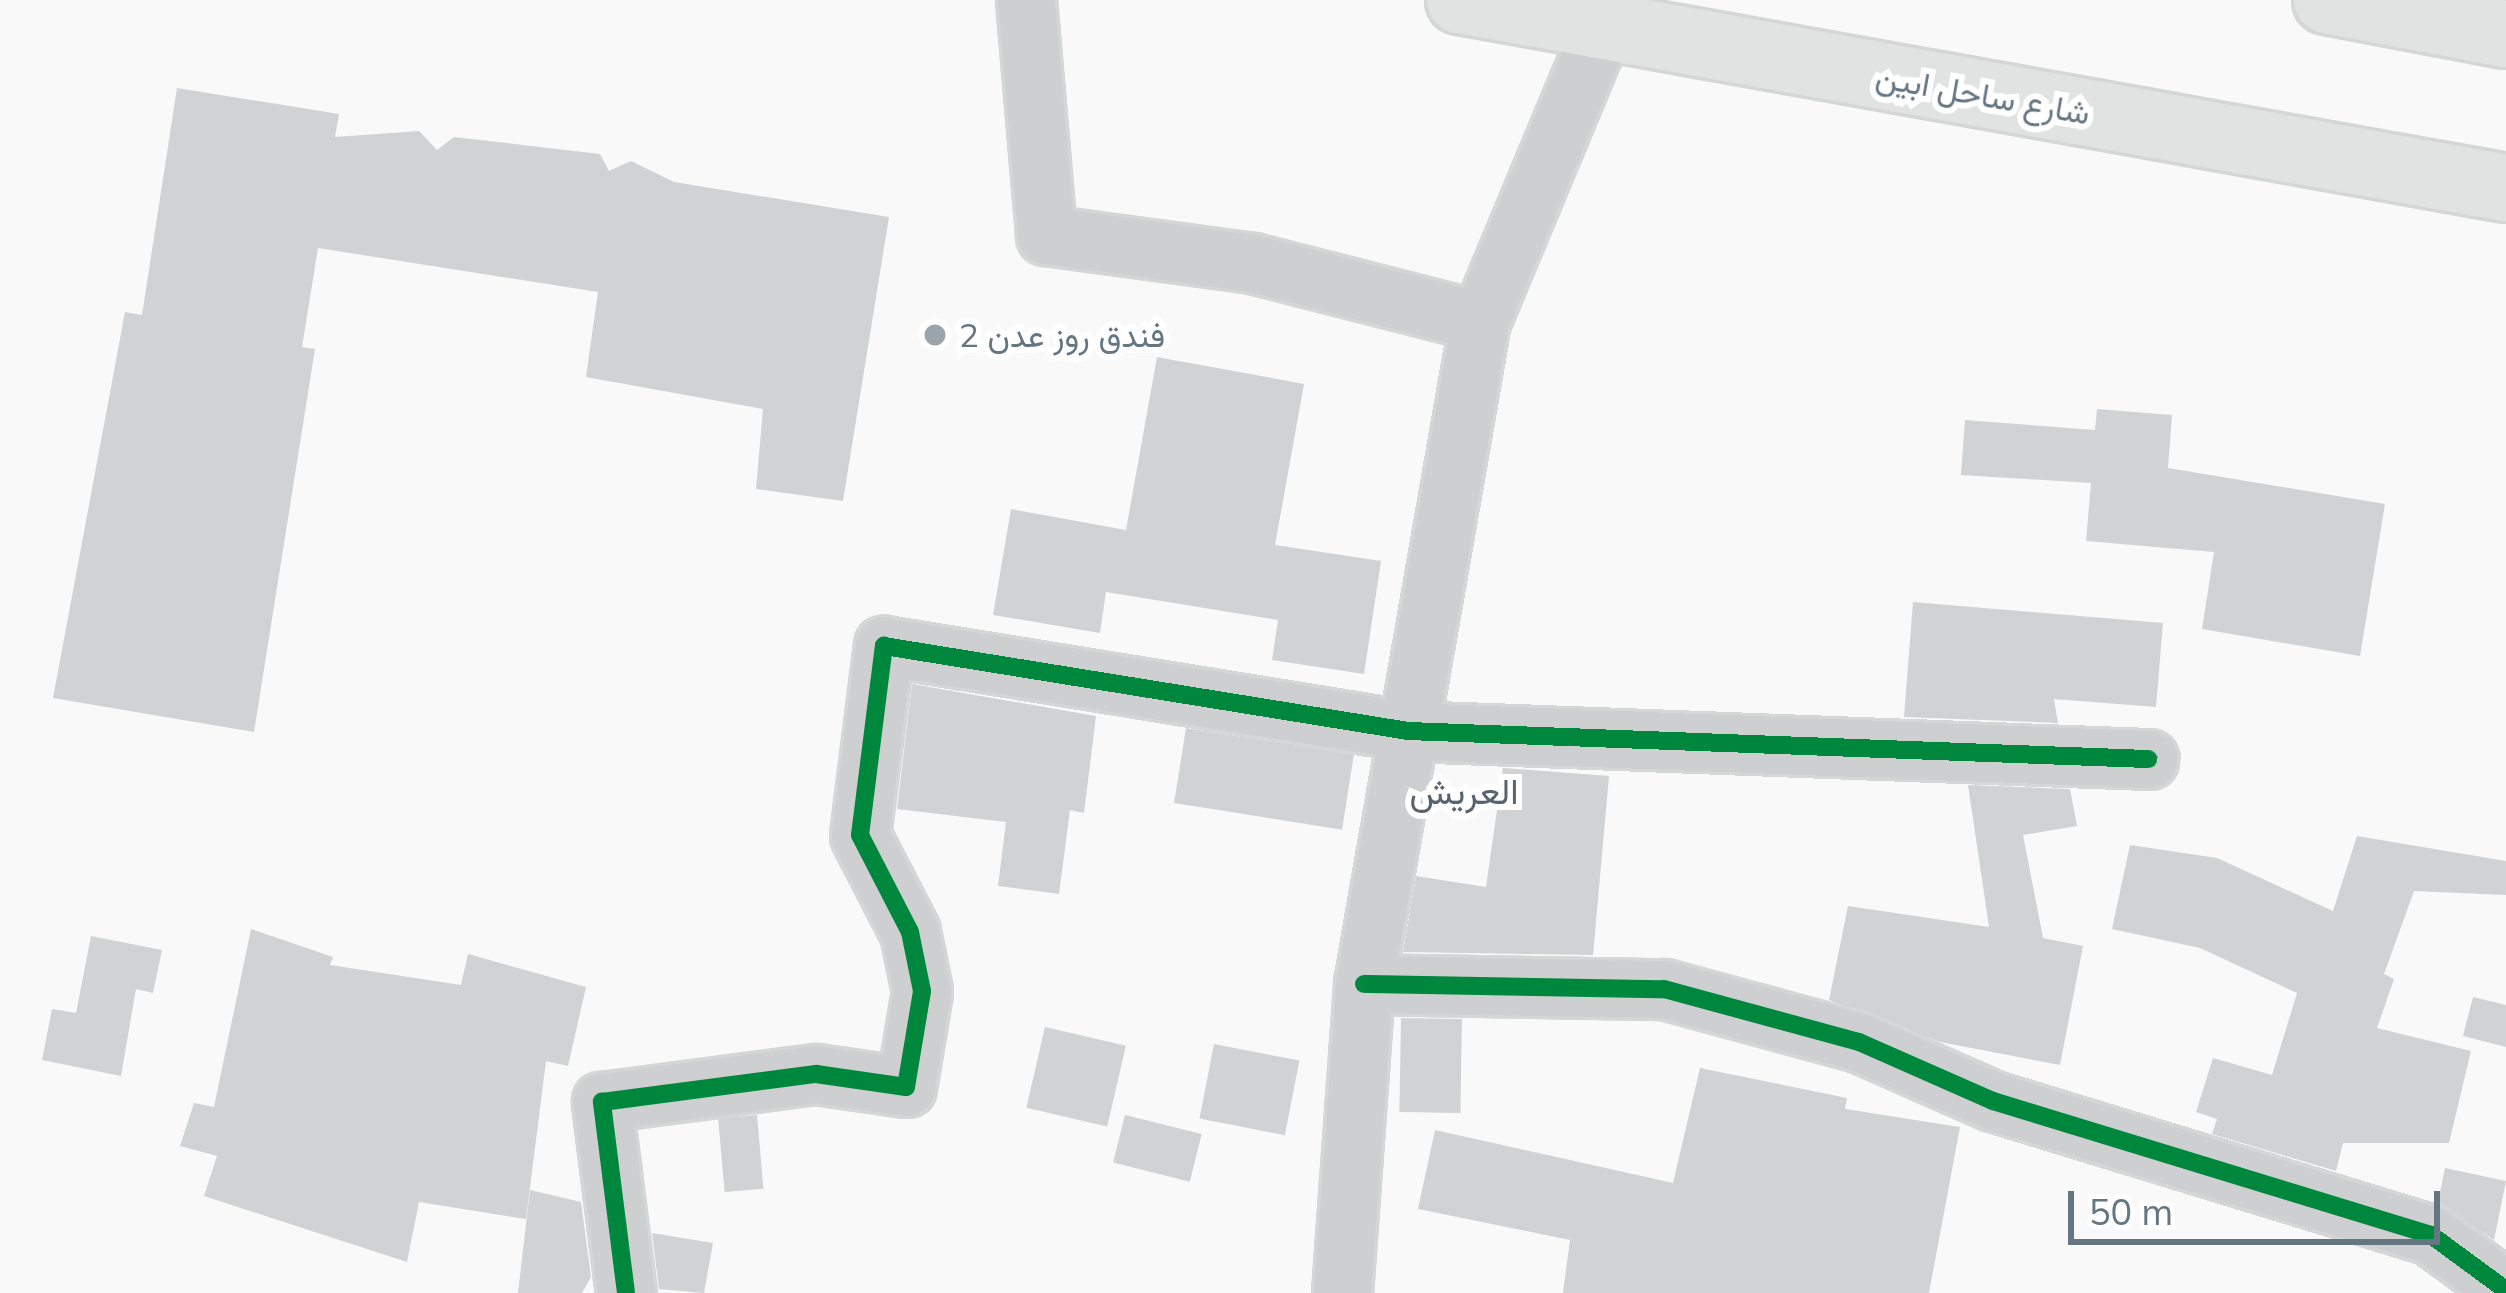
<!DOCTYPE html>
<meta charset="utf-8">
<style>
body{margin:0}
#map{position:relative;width:2506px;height:1293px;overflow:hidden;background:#f9f9f9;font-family:Mulish,Vazirmatn,sans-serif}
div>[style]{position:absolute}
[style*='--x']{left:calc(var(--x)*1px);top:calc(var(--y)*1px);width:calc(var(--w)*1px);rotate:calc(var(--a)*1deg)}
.building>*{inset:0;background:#d0d2d3;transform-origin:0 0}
.roads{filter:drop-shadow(3px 0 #d5d6d6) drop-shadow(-3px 0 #d5d6d6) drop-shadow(0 3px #d5d6d6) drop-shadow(0 -3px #d5d6d6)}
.street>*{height:57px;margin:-28.5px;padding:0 28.5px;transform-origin:28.5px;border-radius:28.5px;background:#cecfd0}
.highway>*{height:66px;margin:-33px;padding:0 33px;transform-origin:33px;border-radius:33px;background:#e1e2e2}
.cycleway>*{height:18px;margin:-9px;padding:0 9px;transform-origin:9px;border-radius:9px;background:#00873e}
.dots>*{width:33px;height:33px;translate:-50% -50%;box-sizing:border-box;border:6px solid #fff;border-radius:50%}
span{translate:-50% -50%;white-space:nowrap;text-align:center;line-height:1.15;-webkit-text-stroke:12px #fff;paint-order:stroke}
.street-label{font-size:33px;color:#657683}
.poi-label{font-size:33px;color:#657683}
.left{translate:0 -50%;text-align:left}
.neighbourhood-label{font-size:36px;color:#57646e}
.scale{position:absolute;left:2068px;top:1191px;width:372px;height:54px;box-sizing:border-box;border:6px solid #657683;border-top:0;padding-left:15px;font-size:36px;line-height:42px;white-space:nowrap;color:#657683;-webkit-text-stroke:9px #fff;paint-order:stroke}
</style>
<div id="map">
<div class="building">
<i style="clip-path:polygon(177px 88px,339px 114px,335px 137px,419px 131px,437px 150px,454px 137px,600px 154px,609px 171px,631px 161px,674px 182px,889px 217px,843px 501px,756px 489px,763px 409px,586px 377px,598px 292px,318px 248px,302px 347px,315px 349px,254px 732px,53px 698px,125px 312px,142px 315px)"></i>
<i style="clip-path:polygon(1157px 357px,1304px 384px,1275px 545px,1381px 561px,1364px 674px,1272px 660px,1278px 620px,1106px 592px,1100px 633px,993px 615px,1011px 509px,1126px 530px)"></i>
<i style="clip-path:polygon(2097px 409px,2172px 415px,2168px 468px,2385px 504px,2360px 656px,2202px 629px,2214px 552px,2086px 541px,2091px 483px,1961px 475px,1965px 420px,2095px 430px)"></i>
<i style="clip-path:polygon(1913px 602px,2163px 623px,2156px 707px,2054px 699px,2058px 723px,1904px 717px)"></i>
<i style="clip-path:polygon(912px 684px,1096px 716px,1084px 813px,1070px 810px,1059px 894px,998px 886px,1006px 822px,897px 809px)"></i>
<i style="left:1186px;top:728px;width:170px;height:76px;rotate:9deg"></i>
<i style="clip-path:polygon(1503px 768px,1609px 776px,1593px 955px,1403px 952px,1416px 876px,1486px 887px)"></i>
<i style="clip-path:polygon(1968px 785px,2070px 789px,2077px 826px,2023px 835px,2043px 938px,2083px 946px,2060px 1065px,1940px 1042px,1829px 1000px,1848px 906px,1989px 927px)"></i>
<i style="clip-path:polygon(2357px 836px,2506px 861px,2506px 895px,2414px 891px,2384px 974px,2394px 979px,2377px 1028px,2471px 1051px,2449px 1143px,2343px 1143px,2336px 1171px,2212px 1134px,2217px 1119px,2196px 1112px,2213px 1058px,2272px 1075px,2297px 993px,2200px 948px,2112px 929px,2130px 845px,2217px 858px,2333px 911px)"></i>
<i style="clip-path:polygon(251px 929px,333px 957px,330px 965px,461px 985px,468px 954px,586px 987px,568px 1066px,546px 1061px,526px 1219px,419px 1202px,407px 1262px,204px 1196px,217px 1156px,180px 1146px,194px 1103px,214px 1107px)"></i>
<i style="clip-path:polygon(91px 936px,162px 950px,153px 993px,136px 989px,121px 1076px,42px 1060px,52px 1009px,76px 1013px)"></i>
<i style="clip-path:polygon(2473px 997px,2506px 1005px,2506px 1047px,2463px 1036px)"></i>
<i style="left:1401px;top:1018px;width:61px;height:94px;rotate:1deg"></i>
<i style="left:1045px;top:1027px;width:83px;height:83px;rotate:13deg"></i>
<i style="left:1214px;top:1044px;width:87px;height:76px;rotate:11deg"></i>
<i style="clip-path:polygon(1700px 1068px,1847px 1098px,1845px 1109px,1960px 1127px,1929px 1293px,1563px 1293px,1570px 1240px,1418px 1209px,1435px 1130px,1673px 1183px)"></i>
<i style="left:757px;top:1115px;width:74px;height:39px;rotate:85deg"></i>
<i style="left:1125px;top:1115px;width:79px;height:49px;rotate:14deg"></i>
<i style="clip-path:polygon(2445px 1168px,2506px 1181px,2494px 1240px,2438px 1202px)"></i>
<i style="clip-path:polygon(530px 1190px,581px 1202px,591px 1277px,582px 1293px,518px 1293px)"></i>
<i style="clip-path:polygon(652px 1233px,713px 1243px,704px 1293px,659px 1289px)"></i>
</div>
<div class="roads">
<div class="street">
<i style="--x:1026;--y:0;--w:236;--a:85.1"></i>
<i style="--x:1046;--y:235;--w:208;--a:7.7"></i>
<i style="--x:1252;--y:263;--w:235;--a:14.3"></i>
<i style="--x:1480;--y:321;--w:321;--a:-67.4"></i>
<i style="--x:1364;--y:984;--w:300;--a:1"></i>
<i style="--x:1664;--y:989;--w:202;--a:15.2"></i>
<i style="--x:1859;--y:1042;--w:146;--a:23.8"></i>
<i style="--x:1993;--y:1101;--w:458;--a:17"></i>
<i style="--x:2431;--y:1235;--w:93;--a:36.3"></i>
<i style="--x:626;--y:1293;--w:193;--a:-97.2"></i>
<i style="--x:602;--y:1102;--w:216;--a:-7.5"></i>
<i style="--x:816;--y:1074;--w:91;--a:8.2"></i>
<i style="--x:906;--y:1087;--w:97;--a:-80.5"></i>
<i style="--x:922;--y:991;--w:60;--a:-101.5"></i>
<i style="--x:910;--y:932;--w:109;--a:-117.3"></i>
<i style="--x:860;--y:835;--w:191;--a:-82.8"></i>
<i style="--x:884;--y:646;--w:531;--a:9.21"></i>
<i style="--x:1408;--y:731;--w:741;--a:2.17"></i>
<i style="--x:1342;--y:1293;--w:310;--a:-85.9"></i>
<i style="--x:1364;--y:984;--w:673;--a:-80.08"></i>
</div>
<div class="highway">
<i style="--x:1460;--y:0;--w:1063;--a:10.19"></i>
<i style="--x:2327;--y:0;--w:182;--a:10.8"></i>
</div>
</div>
<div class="cycleway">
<i style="--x:1364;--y:984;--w:300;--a:1"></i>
<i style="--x:1664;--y:989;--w:202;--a:15.2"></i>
<i style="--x:1859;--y:1042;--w:146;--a:23.8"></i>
<i style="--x:1993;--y:1101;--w:458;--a:17"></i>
<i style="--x:2431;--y:1235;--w:93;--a:36.3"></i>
<i style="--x:626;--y:1293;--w:193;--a:-97.2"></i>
<i style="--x:602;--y:1102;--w:216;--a:-7.5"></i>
<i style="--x:816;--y:1074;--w:91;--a:8.2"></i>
<i style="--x:906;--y:1087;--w:97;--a:-80.5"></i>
<i style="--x:922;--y:991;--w:60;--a:-101.5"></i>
<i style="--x:910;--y:932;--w:109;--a:-117.3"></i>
<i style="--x:860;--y:835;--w:191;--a:-82.8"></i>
<i style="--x:884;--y:646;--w:531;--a:9.21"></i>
<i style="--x:1408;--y:731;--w:741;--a:2.17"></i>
</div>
<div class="dots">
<i style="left:935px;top:335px;background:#99a4ac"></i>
</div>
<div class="street-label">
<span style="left:1983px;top:94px;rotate:10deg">شارع ساحل ابين</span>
</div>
<div class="poi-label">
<span class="left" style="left:959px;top:335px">فندق روز عدن 2</span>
</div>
<div class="neighbourhood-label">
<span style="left:1464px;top:791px">العريش</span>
</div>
<div class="scale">50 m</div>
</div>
